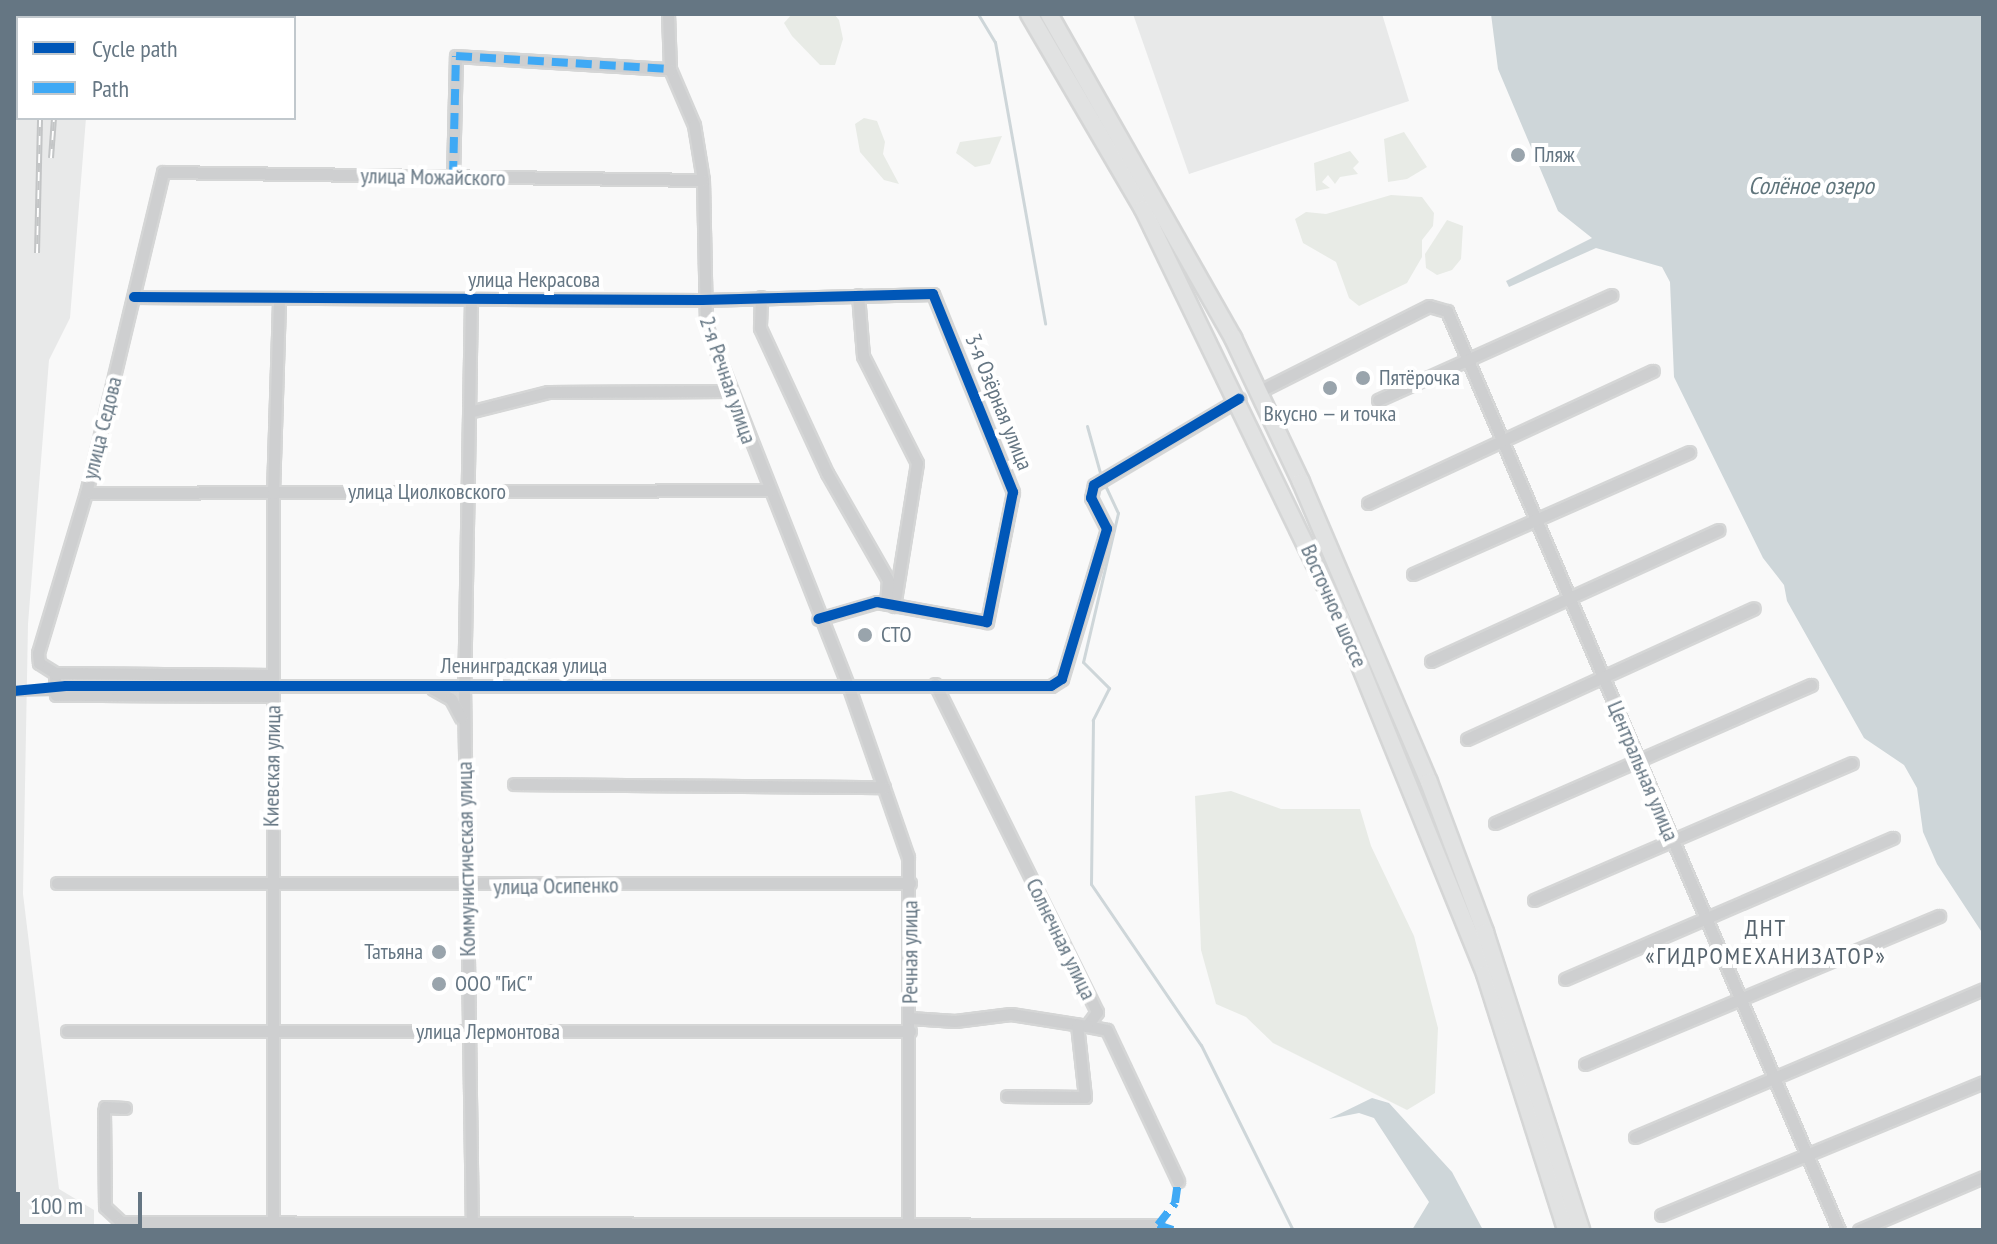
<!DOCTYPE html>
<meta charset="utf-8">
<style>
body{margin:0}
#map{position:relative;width:1997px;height:1244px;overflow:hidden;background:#f9f9f9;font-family:"PT Sans Narrow",sans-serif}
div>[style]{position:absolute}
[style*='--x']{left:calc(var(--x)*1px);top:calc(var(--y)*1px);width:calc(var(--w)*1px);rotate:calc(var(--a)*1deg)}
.built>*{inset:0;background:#e8e9e9}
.green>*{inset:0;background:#e8ebe6}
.water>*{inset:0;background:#ced6d9}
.stream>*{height:3px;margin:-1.5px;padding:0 1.5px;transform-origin:1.5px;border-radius:1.5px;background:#ced6d9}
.roads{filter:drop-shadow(2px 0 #d5d6d6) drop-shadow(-2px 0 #d5d6d6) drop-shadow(0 2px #d5d6d6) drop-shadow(0 -2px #d5d6d6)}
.minor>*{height:11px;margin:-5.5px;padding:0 5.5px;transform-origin:5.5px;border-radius:5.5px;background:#cecfd0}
.highway>*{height:16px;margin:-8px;padding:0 8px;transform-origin:8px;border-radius:8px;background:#e1e2e2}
.rail>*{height:6px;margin-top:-3px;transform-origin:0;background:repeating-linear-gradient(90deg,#fff 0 9px,#c3c5c6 0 18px);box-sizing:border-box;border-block:2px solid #c3c5c6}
.minor-bridge>*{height:11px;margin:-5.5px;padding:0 5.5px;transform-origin:5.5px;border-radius:5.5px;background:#cecfd0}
.quiet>*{height:8px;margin-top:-4px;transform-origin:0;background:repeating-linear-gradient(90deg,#3fa9f5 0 16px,transparent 0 24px)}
.cycleway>*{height:10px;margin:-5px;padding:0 5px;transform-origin:5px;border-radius:5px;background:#0057b8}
.dots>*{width:22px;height:22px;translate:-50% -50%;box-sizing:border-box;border:4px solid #fff;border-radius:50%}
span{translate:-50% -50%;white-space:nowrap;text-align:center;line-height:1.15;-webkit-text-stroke:8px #fff;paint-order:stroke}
.poi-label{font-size:22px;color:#657683}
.left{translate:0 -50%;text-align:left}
.right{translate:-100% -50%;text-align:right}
.street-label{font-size:22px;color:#657683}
.water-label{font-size:24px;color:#60757c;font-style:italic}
.neighbourhood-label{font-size:24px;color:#57646e;letter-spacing:2px}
.frame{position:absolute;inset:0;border:16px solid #657683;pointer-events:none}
.legend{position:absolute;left:16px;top:16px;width:280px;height:104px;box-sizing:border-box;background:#fff;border:2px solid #c1c8cd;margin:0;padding:10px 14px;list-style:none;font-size:24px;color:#657683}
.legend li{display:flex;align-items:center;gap:16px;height:40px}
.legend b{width:40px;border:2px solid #c1c8cd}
.scale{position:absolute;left:16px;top:1192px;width:126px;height:36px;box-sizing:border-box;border:4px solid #657683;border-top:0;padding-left:10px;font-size:24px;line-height:28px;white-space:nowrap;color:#657683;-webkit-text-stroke:6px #fff;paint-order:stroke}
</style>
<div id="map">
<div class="built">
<i style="clip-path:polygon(14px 14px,92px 14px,18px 18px,18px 118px,86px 118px,70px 318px,49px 360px,28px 624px,23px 894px,59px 1189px,94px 1210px,94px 1230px,14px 1230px)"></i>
<i style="clip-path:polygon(1133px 14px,1382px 14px,1409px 101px,1189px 174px)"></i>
</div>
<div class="green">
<i style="clip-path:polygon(792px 14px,834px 14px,839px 20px,843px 39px,835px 65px,820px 65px,792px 36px,784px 23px)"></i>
<i style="clip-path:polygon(864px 118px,877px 121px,885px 142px,883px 154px,899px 184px,884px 180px,860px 152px,855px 124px)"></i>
<i style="clip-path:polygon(1404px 132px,1427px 167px,1407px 179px,1388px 182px,1384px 139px)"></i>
<i style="clip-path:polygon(1002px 136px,990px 164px,975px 167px,956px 153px,960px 142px)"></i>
<i style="clip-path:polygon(1350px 151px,1359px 162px,1353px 168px,1358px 174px,1340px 177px,1335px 184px,1328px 175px,1322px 182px,1330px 188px,1316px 191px,1314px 163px)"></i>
<i style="clip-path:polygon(1391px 195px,1422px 197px,1434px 213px,1433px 226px,1422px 240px,1422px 257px,1407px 283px,1359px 306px,1349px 298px,1336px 262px,1303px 243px,1295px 219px,1306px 212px,1326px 214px)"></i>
<i style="clip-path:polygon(1447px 220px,1463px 226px,1461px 259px,1452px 270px,1437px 275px,1426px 268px,1425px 254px)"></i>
<i style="clip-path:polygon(1231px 791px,1281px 809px,1360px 809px,1371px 846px,1414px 936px,1438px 1028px,1435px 1093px,1407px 1110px,1273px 1043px,1246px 1017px,1216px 1004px,1201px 950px,1195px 796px)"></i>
</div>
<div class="water">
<i style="clip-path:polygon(1491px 14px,1983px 14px,1983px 934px,1937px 864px,1923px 832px,1917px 788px,1904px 765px,1864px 738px,1787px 601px,1784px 585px,1763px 558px,1674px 377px,1670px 282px,1662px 267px,1596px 248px,1509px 287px,1506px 281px,1592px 238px,1558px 211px,1498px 69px)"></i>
<i style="clip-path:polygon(1372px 1098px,1389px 1103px,1452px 1172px,1483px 1230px,1412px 1230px,1429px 1202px,1374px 1118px,1359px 1113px,1329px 1119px)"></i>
</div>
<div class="stream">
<i style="--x:978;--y:14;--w:33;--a:59"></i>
<i style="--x:995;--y:42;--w:286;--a:79.9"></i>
<i style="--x:1087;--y:426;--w:52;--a:74.4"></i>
<i style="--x:1104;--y:483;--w:33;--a:65"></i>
<i style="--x:1118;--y:513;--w:153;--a:103.2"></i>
<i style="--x:1083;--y:662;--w:37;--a:45"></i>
<i style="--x:1109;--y:688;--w:36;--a:117"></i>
<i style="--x:1093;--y:720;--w:164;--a:90.7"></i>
<i style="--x:1091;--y:884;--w:195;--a:55.7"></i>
<i style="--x:1201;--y:1045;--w:207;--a:63.6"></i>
</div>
<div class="roads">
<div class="minor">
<i style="--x:668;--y:14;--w:55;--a:87.9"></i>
<i style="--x:670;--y:69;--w:61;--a:66.8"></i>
<i style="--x:694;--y:125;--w:56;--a:80.7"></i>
<i style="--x:703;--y:180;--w:145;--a:88.8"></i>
<i style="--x:706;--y:325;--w:387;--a:68.5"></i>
<i style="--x:848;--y:685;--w:182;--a:70.8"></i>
<i style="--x:908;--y:857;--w:373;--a:90"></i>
<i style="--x:453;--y:177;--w:121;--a:-88.6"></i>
<i style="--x:456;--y:56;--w:214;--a:3.5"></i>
<i style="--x:858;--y:295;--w:61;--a:85.3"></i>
<i style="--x:863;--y:356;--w:120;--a:63.2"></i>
<i style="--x:917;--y:463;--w:145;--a:99.1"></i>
<i style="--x:134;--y:297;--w:568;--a:0.3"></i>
<i style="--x:702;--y:300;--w:231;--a:-1.5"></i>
<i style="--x:933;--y:294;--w:214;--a:68"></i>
<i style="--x:1013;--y:492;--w:133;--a:101.3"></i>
<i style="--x:987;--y:622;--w:112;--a:-169.7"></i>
<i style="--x:877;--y:602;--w:61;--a:163.9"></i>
<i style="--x:761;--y:297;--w:31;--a:92"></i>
<i style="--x:760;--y:328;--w:160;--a:65.2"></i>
<i style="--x:827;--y:473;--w:123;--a:60.3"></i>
<i style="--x:888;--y:580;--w:23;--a:95"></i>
<i style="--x:471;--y:299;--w:387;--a:91"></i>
<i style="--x:464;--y:686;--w:544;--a:89.16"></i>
<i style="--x:1258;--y:392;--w:191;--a:-26.7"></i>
<i style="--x:1429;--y:306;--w:19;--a:16"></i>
<i style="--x:1447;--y:311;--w:999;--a:66.9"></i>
<i style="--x:1378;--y:400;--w:256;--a:-24.2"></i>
<i style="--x:469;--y:412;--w:81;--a:-14.2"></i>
<i style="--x:548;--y:392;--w:180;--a:-0.3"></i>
<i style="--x:86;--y:493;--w:683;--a:-0.25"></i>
<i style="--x:1368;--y:503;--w:314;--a:-24.9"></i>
<i style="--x:1413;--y:574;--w:302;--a:-23.8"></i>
<i style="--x:1431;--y:661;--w:316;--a:-24.5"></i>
<i style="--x:55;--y:673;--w:19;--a:-148"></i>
<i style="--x:39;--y:663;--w:10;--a:-96"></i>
<i style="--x:38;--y:653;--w:167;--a:-73.3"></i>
<i style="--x:86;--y:493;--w:330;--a:-76.5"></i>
<i style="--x:163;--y:172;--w:540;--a:0.85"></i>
<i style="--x:935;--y:684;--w:366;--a:63.7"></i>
<i style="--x:1097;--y:1012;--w:17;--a:126"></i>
<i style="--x:1087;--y:1026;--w:20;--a:11"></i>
<i style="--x:1107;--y:1030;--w:167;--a:64.8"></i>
<i style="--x:254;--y:686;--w:797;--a:0"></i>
<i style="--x:1051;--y:686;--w:13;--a:-32"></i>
<i style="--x:1062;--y:679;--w:157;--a:-73.3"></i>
<i style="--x:1107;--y:529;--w:35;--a:-117"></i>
<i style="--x:1091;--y:498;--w:13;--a:-77"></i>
<i style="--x:1094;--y:485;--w:169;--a:-30.7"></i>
<i style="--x:433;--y:689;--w:21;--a:29"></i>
<i style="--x:451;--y:699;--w:21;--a:62"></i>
<i style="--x:273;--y:696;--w:217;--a:-179.7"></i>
<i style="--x:56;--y:695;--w:22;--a:-93"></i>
<i style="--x:55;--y:673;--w:218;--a:0.5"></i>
<i style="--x:1467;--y:739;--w:315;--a:-24.5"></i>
<i style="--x:514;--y:784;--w:370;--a:0.5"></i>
<i style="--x:1495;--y:823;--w:345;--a:-23.6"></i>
<i style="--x:57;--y:883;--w:853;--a:0"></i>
<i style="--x:1534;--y:900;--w:346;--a:-23.3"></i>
<i style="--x:1565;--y:979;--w:357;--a:-23.3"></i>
<i style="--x:910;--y:1018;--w:45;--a:3.8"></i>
<i style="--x:955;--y:1021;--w:56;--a:-7.1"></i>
<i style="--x:1011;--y:1014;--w:77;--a:9"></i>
<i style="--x:67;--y:1031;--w:843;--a:0"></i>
<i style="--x:1585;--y:1064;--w:384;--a:-22.7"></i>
<i style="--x:1007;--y:1096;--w:78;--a:0.7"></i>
<i style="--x:1085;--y:1097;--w:73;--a:-96.3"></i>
<i style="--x:125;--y:1108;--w:20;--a:-177"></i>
<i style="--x:105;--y:1107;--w:5;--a:101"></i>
<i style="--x:104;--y:1112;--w:95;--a:89.4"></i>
<i style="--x:105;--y:1207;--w:22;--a:43"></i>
<i style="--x:121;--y:1222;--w:1037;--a:0.17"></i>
<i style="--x:1635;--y:1137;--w:378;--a:-23"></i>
<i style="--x:1661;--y:1215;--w:348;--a:-22.4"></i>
<i style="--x:273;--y:1230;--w:737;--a:-90"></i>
<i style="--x:273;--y:493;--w:192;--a:-88.2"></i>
<i style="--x:1859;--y:1230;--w:135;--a:-23.1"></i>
</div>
<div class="highway">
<i style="--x:1029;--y:14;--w:226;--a:59.7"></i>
<i style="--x:1143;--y:209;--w:455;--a:64.2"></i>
<i style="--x:1341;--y:619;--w:383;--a:67.9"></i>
<i style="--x:1485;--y:974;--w:269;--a:72.4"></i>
<i style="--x:1049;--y:14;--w:373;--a:60.4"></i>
<i style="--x:1233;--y:338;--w:159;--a:64.7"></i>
<i style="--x:1301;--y:482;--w:326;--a:66.9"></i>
<i style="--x:1429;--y:782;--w:160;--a:69.5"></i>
<i style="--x:1485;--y:932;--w:313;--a:72.1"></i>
</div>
</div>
<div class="rail">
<i style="--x:15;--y:14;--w:9;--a:69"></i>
<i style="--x:63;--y:18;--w:4;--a:-90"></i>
<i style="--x:51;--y:158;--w:40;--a:-85.7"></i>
<i style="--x:37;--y:253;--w:135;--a:-88.7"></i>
</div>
<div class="minor-bridge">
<i style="--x:14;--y:691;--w:240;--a:-1.2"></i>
</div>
<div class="quiet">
<i style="--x:453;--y:177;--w:121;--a:-88.6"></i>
<i style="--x:456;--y:56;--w:214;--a:3.5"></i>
<i style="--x:1173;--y:1230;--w:16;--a:-162"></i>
<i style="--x:1158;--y:1225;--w:28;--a:-52"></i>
<i style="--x:1175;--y:1203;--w:22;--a:-82"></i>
</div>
<div class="cycleway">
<i style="--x:134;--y:297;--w:568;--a:0.3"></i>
<i style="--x:702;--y:300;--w:231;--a:-1.5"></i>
<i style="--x:933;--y:294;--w:214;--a:68"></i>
<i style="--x:1013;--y:492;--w:133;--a:101.3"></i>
<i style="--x:987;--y:622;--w:112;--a:-169.7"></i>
<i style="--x:877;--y:602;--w:61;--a:163.9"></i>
<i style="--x:14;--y:691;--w:52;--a:-5.5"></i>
<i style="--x:66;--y:686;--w:985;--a:0"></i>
<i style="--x:1051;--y:686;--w:13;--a:-32"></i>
<i style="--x:1062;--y:679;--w:157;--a:-73.3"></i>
<i style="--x:1107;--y:529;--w:35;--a:-117"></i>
<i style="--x:1091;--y:498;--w:13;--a:-77"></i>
<i style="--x:1094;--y:485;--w:169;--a:-30.7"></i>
</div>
<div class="dots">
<i style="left:1518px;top:155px;background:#99a4ac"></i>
<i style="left:1363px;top:378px;background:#99a4ac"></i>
<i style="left:1330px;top:388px;background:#99a4ac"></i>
<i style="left:865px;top:635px;background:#99a4ac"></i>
<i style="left:439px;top:952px;background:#99a4ac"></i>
<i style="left:439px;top:984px;background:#99a4ac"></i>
</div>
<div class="poi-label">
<span class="left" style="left:1534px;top:155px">Пляж</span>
<span class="left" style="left:1379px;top:378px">Пятёрочка</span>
<span style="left:1330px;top:414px">Вкусно — и точка</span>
<span class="left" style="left:881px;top:635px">СТО</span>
<span class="right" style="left:423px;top:952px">Татьяна</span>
<span class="left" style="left:455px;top:984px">ООО "ГиС"</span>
</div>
<div class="street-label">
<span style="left:433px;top:177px;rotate:1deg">улица Можайского</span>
<span style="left:534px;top:280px">улица Некрасова</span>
<span style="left:728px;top:380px;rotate:71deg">2-я Речная улица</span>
<span style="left:999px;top:402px;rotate:68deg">3-я Озёрная улица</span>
<span style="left:102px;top:428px;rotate:-76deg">улица Седова</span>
<span style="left:427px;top:492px">улица Циолковского</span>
<span style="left:1334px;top:606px;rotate:66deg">Восточное шоссе</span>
<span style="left:524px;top:666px">Ленинградская улица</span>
<span style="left:272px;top:766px;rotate:-89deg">Киевская улица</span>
<span style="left:1643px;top:771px;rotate:67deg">Центральная улица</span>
<span style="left:466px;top:859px;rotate:-91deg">Коммунистическая улица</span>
<span style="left:556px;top:886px;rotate:-1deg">улица Осипенко</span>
<span style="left:1061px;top:939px;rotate:64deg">Солнечная улица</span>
<span style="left:910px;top:952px;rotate:-90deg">Речная улица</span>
<span style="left:488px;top:1032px">улица Лермонтова</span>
</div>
<div class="water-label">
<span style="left:1811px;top:186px">Солёное озеро</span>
</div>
<div class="neighbourhood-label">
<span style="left:1766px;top:942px">ДНТ<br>«ГИДРОМЕХАНИЗАТОР»</span>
</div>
<div class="frame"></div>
<ul class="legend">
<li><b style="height:10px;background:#0057b8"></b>Cycle path</li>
<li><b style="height:10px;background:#3fa9f5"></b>Path</li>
</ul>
<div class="scale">100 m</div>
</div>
